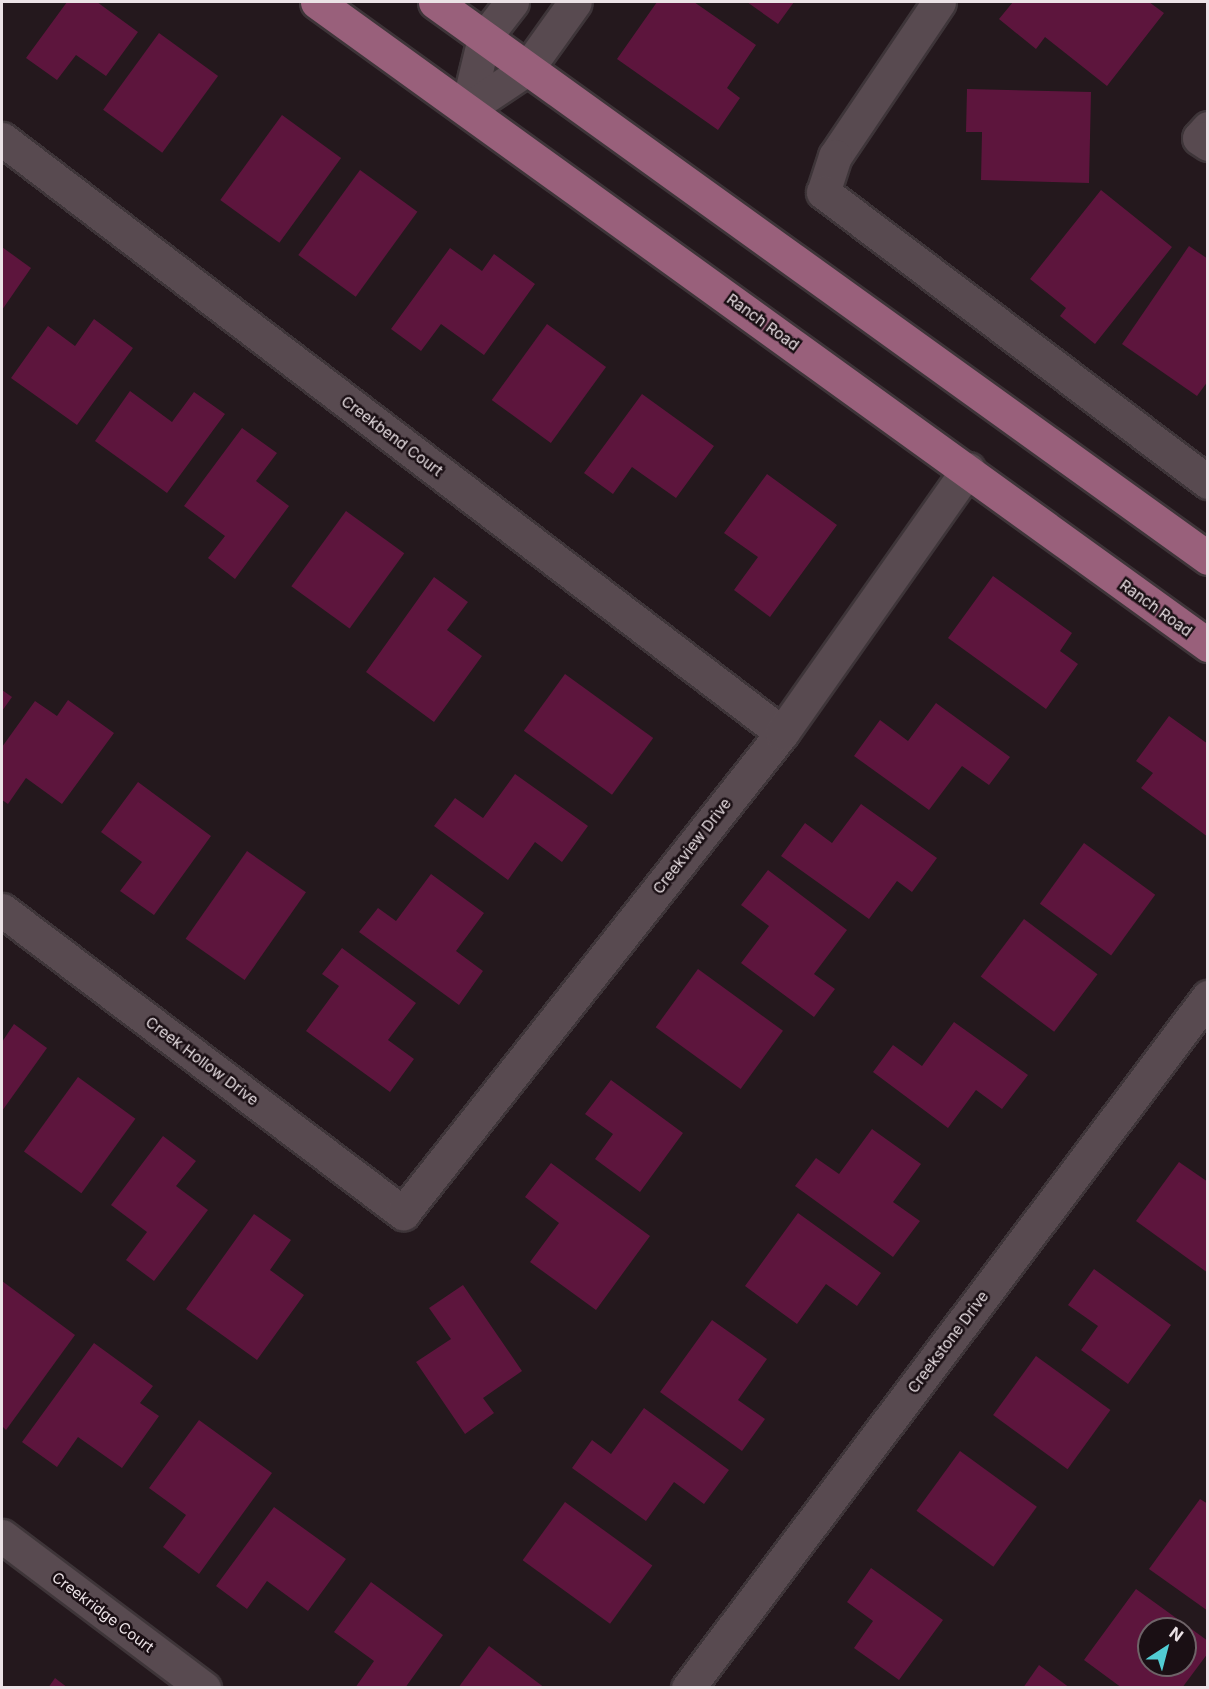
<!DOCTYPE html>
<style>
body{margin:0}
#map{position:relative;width:1209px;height:1689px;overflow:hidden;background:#24181d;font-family:Inter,sans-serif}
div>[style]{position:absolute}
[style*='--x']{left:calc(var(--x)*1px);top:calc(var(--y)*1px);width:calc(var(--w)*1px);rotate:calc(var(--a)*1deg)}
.building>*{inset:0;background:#5d153d;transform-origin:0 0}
.roads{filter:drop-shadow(2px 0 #3e3539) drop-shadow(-2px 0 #3e3539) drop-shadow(0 2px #3e3539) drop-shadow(0 -2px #3e3539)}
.minor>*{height:33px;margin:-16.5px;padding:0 16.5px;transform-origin:16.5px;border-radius:16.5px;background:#584a50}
.major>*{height:33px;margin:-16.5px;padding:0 16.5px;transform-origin:16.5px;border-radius:16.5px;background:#99607b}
span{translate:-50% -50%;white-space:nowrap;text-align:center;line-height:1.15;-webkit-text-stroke:5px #1a0f14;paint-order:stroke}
.street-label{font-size:15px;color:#ebe2e6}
.frame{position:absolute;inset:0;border:3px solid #ebe2e6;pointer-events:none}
.north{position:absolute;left:1137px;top:1617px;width:60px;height:60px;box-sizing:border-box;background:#1a0f14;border:2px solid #6e6368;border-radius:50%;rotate:36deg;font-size:16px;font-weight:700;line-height:24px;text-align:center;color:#ebe2e6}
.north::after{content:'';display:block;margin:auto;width:21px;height:27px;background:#51ccd3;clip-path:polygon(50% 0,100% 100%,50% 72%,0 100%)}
</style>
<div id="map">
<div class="building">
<i style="clip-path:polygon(67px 2px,97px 2px,138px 32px,106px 76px,76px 55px,57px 80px,26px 58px)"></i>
<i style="clip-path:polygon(657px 2px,694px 2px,756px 45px,727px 88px,740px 98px,718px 130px,617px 59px)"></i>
<i style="clip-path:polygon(747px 2px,794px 2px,778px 24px)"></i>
<i style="clip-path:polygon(1013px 2px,1149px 2px,1164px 13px,1107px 86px,1045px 37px,1036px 49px,999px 19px)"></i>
<i style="left:159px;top:33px;width:73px;height:95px;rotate:36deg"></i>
<i style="clip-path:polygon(967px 89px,1091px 92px,1089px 183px,981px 180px,982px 132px,966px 132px)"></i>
<i style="left:282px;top:115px;width:73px;height:105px;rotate:36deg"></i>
<i style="left:360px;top:170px;width:71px;height:105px;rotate:36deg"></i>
<i style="clip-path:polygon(1101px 190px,1172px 247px,1095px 344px,1060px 316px,1066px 308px,1030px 279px)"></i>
<i style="clip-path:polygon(1189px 246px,1208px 259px,1208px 381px,1197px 396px,1122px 344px)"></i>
<i style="clip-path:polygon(2px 247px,31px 268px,2px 310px)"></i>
<i style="clip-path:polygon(450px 248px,482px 271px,494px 254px,535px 284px,484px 355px,441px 324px,421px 351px,391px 329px)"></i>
<i style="clip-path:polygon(94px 319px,133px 348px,77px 425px,11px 378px,48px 326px,75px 346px)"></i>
<i style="left:547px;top:324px;width:73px;height:94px;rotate:36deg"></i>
<i style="clip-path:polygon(130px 391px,172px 422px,194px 392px,225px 414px,167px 493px,95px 441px)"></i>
<i style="clip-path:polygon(642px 394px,714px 446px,676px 498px,632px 467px,613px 494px,584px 473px)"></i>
<i style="clip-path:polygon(242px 428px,277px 453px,256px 481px,289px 506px,235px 579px,208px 558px,225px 536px,184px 506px)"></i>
<i style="clip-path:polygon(767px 474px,837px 525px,770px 617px,734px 590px,758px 557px,724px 533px)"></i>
<i style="left:346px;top:511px;width:72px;height:93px;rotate:36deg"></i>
<i style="clip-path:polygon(993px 576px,1072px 633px,1060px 651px,1078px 664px,1046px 709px,948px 638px)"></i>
<i style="clip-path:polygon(434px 577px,468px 602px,447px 630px,482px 656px,434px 722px,366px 672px)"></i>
<i style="left:565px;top:674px;width:109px;height:70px;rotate:36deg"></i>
<i style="clip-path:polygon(2px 690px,12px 697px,2px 711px)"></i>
<i style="clip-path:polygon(68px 700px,114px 733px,62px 804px,26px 778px,8px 804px,2px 800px,2px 747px,35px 701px,57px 716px)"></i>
<i style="clip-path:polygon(936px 703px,1010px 757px,989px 785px,962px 766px,929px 810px,854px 756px,880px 720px,908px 741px)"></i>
<i style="clip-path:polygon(1169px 716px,1208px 744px,1208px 837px,1141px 788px,1153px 773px,1136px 761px)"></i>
<i style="clip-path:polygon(515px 774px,588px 826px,562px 862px,535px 842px,508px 880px,434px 826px,455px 798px,483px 818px)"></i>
<i style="clip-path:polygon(138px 782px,211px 836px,154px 915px,120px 891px,142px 862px,101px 832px)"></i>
<i style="clip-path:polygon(861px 804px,937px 858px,912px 892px,897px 881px,869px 919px,781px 856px,805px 823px,832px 843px)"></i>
<i style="left:1084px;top:843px;width:88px;height:75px;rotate:36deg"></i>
<i style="left:247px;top:851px;width:72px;height:107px;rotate:35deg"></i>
<i style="clip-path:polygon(768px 870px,847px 930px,814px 974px,835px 989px,814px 1017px,741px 963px,769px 926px,741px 905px)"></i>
<i style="clip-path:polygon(431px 874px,484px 913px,456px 951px,483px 971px,459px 1005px,359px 932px,378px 908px,396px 921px)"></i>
<i style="left:1024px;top:919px;width:92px;height:72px;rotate:37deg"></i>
<i style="clip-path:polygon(342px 948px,416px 1003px,388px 1040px,414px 1059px,390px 1092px,306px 1031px,339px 986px,322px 974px)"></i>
<i style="left:698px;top:969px;width:105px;height:72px;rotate:36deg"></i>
<i style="clip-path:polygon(954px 1022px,1028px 1075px,1002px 1109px,976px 1090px,948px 1128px,873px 1072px,893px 1045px,922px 1066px)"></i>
<i style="clip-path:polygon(14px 1024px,47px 1048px,2px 1111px,2px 1042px)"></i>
<i style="left:78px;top:1077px;width:71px;height:92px;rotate:36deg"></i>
<i style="clip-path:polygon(611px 1080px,683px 1133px,640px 1192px,595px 1159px,613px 1134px,585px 1114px)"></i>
<i style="clip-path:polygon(872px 1129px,921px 1164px,893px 1202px,920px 1221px,893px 1257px,795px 1186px,816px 1158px,839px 1174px)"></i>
<i style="clip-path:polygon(163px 1136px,196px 1161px,176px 1186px,208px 1210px,154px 1281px,126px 1260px,147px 1232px,111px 1205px)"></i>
<i style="clip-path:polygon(1179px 1162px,1208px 1182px,1208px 1273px,1136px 1221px)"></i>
<i style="clip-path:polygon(551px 1163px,650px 1236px,596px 1310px,530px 1262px,559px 1223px,525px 1197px)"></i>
<i style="clip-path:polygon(798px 1213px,881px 1273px,857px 1306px,826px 1284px,797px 1324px,745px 1286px)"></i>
<i style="clip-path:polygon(254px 1214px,291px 1240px,270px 1270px,304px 1295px,257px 1360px,186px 1309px)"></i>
<i style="clip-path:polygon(1094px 1269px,1171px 1325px,1128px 1384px,1081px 1350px,1098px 1326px,1068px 1305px)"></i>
<i style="clip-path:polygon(2px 1281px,75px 1335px,6px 1430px,2px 1426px)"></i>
<i style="clip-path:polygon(463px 1285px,522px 1371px,483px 1398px,494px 1413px,465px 1434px,416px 1362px,451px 1339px,429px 1308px)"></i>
<i style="clip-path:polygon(712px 1320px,767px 1359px,738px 1400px,765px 1419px,742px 1451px,660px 1392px)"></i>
<i style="clip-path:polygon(94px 1343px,153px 1386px,140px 1403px,159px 1416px,122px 1468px,78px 1437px,57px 1467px,22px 1442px)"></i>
<i style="left:1036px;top:1356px;width:92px;height:73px;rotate:36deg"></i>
<i style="clip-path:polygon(644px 1408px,729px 1470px,704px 1504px,674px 1482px,646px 1521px,572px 1468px,592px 1440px,611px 1454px)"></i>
<i style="clip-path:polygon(199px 1420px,272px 1473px,199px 1574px,163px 1547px,186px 1515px,149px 1488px)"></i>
<i style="left:960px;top:1451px;width:95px;height:74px;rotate:36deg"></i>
<i style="clip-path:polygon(1200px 1499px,1208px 1504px,1208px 1611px,1149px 1569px)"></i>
<i style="left:565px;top:1502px;width:108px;height:72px;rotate:36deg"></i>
<i style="clip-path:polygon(274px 1507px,346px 1559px,308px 1611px,267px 1581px,247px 1609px,216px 1586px)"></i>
<i style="clip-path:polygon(871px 1568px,943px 1620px,899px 1680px,854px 1648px,873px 1621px,847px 1602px)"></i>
<i style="clip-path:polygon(371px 1582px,443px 1635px,405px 1688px,355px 1688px,374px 1661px,334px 1632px)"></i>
<i style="clip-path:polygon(evenodd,1136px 1589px,1208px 1641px,1208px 1653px,1182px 1688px,1122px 1688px,1084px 1660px,1136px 1589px,1149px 1629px,1185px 1629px,1185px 1665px,1149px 1665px,1149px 1629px)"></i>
<i style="clip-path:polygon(489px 1646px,545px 1688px,458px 1688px)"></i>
<i style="clip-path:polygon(1039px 1665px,1070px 1688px,1023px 1688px)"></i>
<i style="clip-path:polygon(55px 1678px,68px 1688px,48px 1688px)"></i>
</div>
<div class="roads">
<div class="minor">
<i style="--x:512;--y:2;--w:46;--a:127.9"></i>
<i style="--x:484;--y:38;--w:73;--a:103.5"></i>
<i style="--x:467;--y:109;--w:72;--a:-33.7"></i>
<i style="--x:527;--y:69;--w:82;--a:-54.4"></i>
<i style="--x:939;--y:2;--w:186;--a:124"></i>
<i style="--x:835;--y:156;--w:38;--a:108"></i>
<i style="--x:823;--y:192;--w:482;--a:37"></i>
<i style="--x:1208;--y:128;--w:13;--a:132"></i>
<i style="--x:1199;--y:138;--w:11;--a:34"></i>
<i style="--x:2;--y:139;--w:980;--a:37.29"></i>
<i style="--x:2;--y:910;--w:503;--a:37.08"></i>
<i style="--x:403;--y:1213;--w:612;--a:-51.71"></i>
<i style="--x:782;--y:733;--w:323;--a:-54.8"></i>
<i style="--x:2;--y:1536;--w:253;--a:37"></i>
<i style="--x:688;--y:1688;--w:865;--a:-53.04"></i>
</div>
<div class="major">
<i style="--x:317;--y:2;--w:1099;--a:35.82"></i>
<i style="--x:435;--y:2;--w:952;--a:35.73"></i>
</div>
</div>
<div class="street-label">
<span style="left:763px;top:322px;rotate:36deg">Ranch Road</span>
<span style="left:392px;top:436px;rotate:37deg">Creekbend Court</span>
<span style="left:1156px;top:608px;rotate:36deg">Ranch Road</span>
<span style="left:692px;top:846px;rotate:-52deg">Creekview Drive</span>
<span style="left:202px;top:1061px;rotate:37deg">Creek Hollow Drive</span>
<span style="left:948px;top:1342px;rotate:-53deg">Creekstone Drive</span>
<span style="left:103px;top:1612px;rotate:37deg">Creekridge Court</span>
</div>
<div class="frame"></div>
<div class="north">N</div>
</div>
